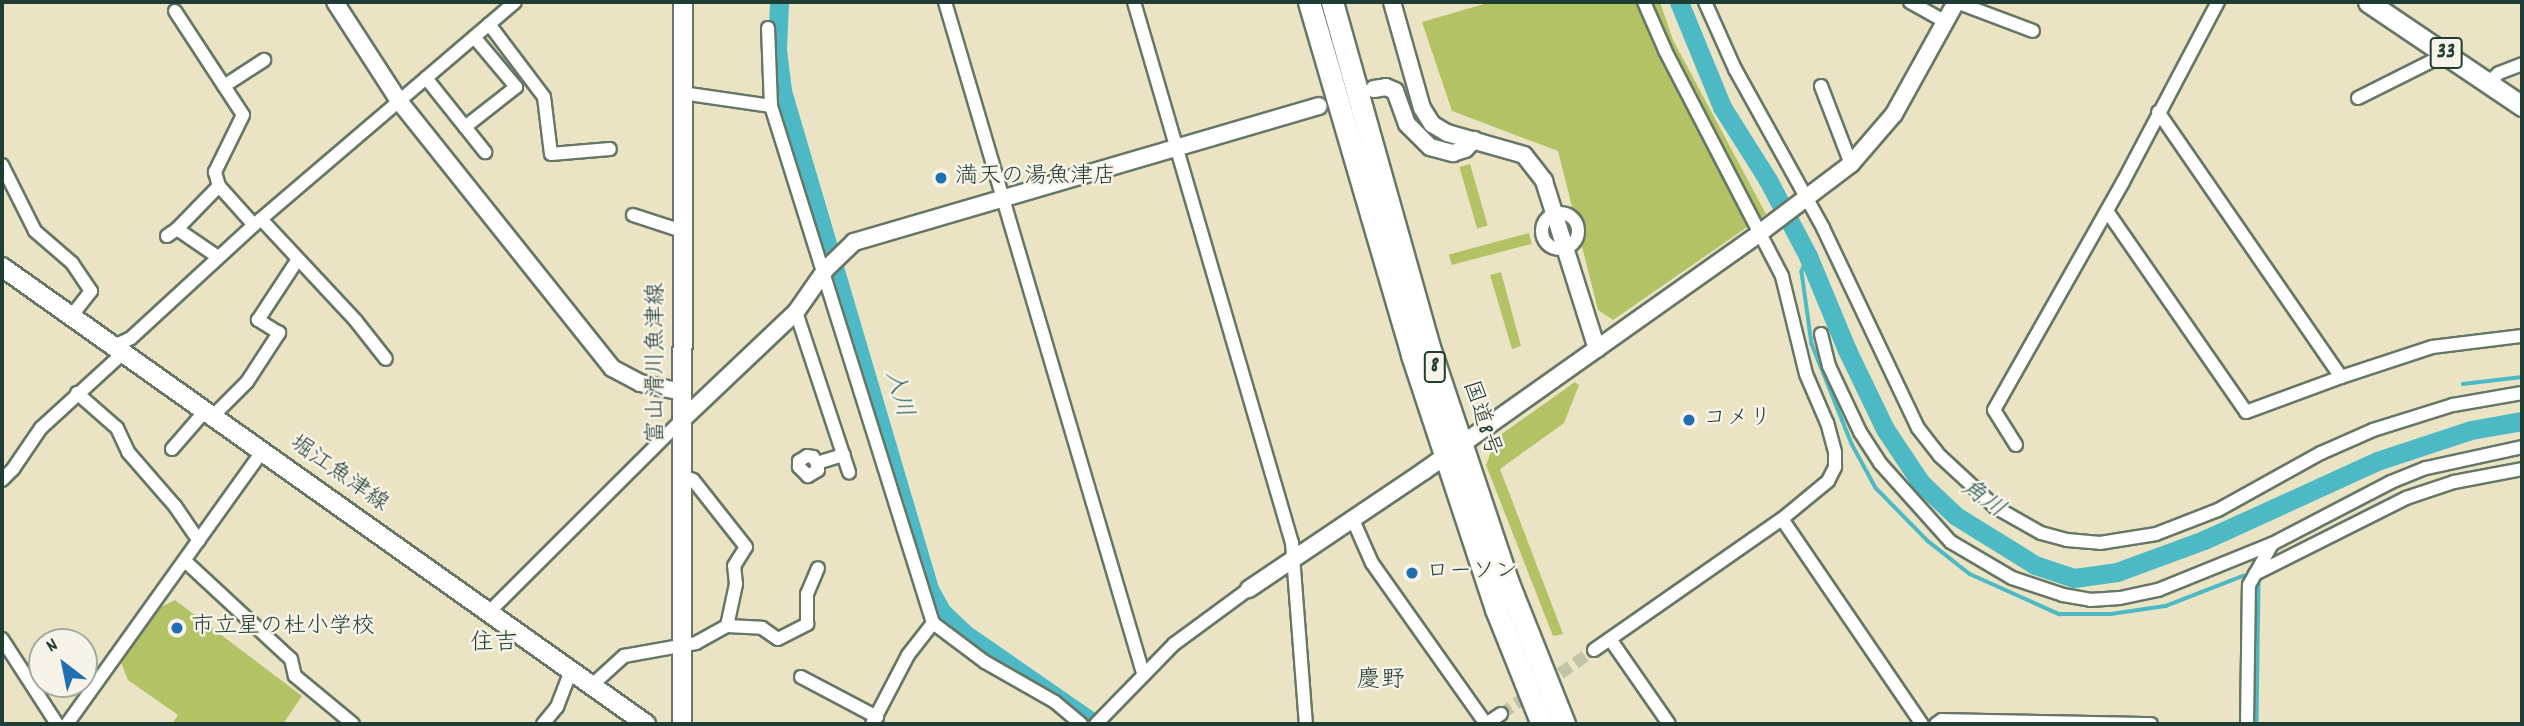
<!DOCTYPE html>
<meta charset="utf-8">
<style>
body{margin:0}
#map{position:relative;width:2524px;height:726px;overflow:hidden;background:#eae4c4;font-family:Dekko,"Klee One",sans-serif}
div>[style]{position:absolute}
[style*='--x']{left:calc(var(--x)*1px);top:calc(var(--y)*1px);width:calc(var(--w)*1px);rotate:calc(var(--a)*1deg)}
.green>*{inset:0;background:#b2c265;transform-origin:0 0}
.stream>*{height:3.5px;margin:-1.75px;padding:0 1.75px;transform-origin:1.75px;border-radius:1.75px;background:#4cb9c5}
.river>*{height:19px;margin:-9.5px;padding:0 9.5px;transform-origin:9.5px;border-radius:9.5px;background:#4cb9c5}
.minor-tunnel>*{height:12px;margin-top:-6px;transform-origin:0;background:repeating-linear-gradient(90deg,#c1c3a7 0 12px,transparent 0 18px)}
.roads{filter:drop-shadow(2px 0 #676) drop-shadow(-2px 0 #676) drop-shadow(0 2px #676) drop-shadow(0 -2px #676)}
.minor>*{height:12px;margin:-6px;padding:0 6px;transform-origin:6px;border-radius:6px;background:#fff}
.minor>.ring{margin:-6px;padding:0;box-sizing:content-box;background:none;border:12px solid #fff;border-radius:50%}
.tertiary>*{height:16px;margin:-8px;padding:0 8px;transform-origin:8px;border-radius:8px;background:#fff}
.secondary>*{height:18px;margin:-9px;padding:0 9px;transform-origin:9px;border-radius:9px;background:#fff}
.primary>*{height:19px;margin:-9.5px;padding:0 9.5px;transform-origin:9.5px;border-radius:9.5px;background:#fff}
.trunk>*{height:21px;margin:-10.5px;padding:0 10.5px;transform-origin:10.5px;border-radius:10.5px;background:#fff}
.dots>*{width:19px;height:19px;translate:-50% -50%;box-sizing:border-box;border:4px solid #f7f3e8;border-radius:50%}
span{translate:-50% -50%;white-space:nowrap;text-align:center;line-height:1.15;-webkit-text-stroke:5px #f7f3e8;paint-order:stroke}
.shield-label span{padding:2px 5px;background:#f7f3e8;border:2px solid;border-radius:5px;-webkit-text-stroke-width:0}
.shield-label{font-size:21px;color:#1f3d34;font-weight:700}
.poi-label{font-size:23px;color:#1f3d34}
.left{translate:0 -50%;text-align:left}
.street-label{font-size:23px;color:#1f3d34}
.water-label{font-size:24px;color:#2a5c58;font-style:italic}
.neighbourhood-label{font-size:24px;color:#1f3d34}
.frame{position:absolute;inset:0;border:4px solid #1f3d34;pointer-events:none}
.north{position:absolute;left:28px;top:628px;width:70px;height:70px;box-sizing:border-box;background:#f7f3e8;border:2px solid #a1aaa0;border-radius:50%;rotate:328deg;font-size:19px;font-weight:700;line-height:28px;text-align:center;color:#1f3d34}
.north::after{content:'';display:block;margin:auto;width:24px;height:32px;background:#1f6fb2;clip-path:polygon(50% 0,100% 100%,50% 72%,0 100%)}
</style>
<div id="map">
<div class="green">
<i style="clip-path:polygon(1491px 2px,1660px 2px,1673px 40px,1766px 214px,1613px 320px,1598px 310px,1558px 151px,1452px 111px,1422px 22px)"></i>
<i style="left:1470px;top:164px;width:64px;height:11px;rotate:74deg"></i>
<i style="left:1529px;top:233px;width:11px;height:83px;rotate:75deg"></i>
<i style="clip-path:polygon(1501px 272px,1521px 346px,1512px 349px,1490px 275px)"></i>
<i style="clip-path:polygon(1575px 382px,1579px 385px,1564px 423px,1500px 469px,1563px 634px,1553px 636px,1486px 465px,1496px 438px)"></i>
<i style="clip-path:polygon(175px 600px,302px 696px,283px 724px,172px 724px,178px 715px,128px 680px,121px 662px,161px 607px)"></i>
</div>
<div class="stream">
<i style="--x:1808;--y:256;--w:17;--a:111"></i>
<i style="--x:1802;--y:272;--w:73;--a:82.1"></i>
<i style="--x:1812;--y:344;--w:108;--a:68.2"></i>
<i style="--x:1852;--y:444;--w:50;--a:61.4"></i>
<i style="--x:1876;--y:488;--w:74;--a:45.5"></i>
<i style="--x:1928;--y:541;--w:53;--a:38.2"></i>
<i style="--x:1970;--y:574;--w:98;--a:24.2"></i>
<i style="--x:2059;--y:614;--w:52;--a:0"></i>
<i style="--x:2111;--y:614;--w:56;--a:-8.3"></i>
<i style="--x:2166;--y:606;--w:83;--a:-21.3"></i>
<i style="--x:2243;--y:576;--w:17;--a:17"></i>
<i style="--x:2259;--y:581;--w:143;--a:90.8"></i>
<i style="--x:2463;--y:384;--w:59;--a:-6.8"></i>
</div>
<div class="river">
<i style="--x:779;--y:2;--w:47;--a:92.4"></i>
<i style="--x:777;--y:49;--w:42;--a:83.2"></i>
<i style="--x:782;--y:91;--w:519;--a:73.55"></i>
<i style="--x:929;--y:589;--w:25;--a:61"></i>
<i style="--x:941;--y:611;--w:33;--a:44"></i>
<i style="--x:965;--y:634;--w:158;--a:34.7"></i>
<i style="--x:1679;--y:2;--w:113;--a:67.7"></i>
<i style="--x:1722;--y:107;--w:86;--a:57.8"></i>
<i style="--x:1768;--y:180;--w:86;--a:62.2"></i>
<i style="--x:1808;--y:256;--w:102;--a:67.5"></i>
<i style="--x:1847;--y:350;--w:88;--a:64.3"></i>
<i style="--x:1885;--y:429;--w:65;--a:56.3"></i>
<i style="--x:1921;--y:483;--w:48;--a:43.3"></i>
<i style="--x:1956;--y:516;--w:93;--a:31.8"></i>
<i style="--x:2035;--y:565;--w:41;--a:18.4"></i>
<i style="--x:2074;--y:578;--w:43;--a:-7.9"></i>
<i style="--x:2117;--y:572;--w:93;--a:-20.2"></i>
<i style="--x:2204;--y:540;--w:190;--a:-24.5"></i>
<i style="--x:2377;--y:461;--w:99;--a:-18.3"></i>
<i style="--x:2471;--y:430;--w:52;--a:-10"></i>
</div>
<div class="minor-tunnel">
<i style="--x:1501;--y:714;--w:113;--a:-34.5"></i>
</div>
<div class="roads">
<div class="minor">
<i style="--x:945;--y:2;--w:700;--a:73.56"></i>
<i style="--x:1134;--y:2;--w:564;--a:73.72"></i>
<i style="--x:1292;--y:543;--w:182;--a:85.6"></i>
<i style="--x:1705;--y:2;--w:73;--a:65.9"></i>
<i style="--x:1735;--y:69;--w:182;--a:61"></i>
<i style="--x:1823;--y:228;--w:221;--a:64.6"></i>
<i style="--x:1918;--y:428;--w:36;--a:52"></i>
<i style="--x:1940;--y:456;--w:75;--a:42.8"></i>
<i style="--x:1995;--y:507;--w:53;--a:29.5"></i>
<i style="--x:2041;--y:533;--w:27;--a:15"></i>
<i style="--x:2067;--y:540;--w:33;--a:5"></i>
<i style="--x:2100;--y:543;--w:57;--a:-9.1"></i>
<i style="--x:2156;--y:534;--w:66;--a:-21.2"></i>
<i style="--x:2218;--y:510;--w:118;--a:-29"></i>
<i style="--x:2321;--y:453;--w:57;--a:-23.9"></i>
<i style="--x:2373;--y:430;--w:84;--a:-17.4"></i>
<i style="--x:2453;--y:405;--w:70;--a:-9.9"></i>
<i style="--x:1910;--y:2;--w:41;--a:29.1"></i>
<i style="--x:1956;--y:2;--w:82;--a:20.6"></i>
<i style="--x:175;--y:11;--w:124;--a:56.8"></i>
<i style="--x:243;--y:115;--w:64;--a:116.2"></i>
<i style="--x:215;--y:172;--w:15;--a:74"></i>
<i style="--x:219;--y:186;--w:52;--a:48.1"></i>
<i style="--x:489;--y:24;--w:91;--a:53"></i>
<i style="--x:544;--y:97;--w:57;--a:83"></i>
<i style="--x:551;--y:154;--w:59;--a:-4.8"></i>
<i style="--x:768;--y:28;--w:78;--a:87.8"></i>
<i style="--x:426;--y:78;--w:95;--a:51.4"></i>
<i style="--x:2489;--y:82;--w:13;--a:-42"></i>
<i style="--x:2499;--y:73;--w:25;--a:-21"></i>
<i style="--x:224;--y:86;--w:48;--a:-33"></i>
<i style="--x:1821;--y:86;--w:84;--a:69"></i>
<i style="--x:682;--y:93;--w:90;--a:8.3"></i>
<i style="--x:771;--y:106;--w:542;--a:72.6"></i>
<i style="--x:933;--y:623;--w:65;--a:36.9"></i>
<i style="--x:985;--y:662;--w:81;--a:29.7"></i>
<i style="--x:1055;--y:702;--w:34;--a:40"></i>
<i style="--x:2358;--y:98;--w:98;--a:-26.6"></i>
<i style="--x:465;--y:127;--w:65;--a:-38.1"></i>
<i style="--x:516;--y:87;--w:65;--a:-130"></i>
<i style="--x:2;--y:165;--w:74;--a:63.4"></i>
<i style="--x:35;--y:231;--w:49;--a:40.9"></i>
<i style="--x:72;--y:263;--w:34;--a:56"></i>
<i style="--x:91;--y:291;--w:31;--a:128"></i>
<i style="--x:2107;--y:211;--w:244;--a:55.3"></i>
<i style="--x:2246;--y:412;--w:101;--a:-20.2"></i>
<i style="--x:2341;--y:377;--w:322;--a:-124.6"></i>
<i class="ring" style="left:1542px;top:213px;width:24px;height:24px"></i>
<i style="--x:633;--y:215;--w:52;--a:18.1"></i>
<i style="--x:261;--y:219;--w:139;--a:47"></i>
<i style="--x:356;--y:321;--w:48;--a:51.7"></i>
<i style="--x:177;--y:229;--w:60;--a:-45.7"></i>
<i style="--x:167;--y:236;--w:12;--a:-35"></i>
<i style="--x:177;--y:229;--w:50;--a:34.3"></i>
<i style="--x:796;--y:312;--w:169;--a:71.7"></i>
<i style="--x:1821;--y:334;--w:33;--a:76"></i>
<i style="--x:1829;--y:366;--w:73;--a:64.8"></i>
<i style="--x:1860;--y:432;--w:37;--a:57"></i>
<i style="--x:1880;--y:463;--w:106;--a:48.1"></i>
<i style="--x:1951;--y:542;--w:71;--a:30.5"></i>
<i style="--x:2012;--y:578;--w:54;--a:18.4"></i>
<i style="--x:2063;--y:595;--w:27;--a:10"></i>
<i style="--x:2090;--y:600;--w:30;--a:-4"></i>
<i style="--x:2120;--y:598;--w:39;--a:-12"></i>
<i style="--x:2158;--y:590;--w:123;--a:-22"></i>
<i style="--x:114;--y:346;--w:19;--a:-25"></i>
<i style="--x:131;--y:338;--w:167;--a:-42.6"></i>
<i style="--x:254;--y:225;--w:343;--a:-40.5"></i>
<i style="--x:2341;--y:377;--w:96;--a:-18.2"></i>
<i style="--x:2432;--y:347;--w:91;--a:-7"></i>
<i style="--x:77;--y:393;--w:53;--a:41.2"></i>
<i style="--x:117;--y:428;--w:26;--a:65"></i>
<i style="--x:128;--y:452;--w:72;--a:49"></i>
<i style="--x:175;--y:506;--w:42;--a:55.6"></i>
<i style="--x:213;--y:416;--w:48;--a:-45"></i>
<i style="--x:247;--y:382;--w:59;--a:-56.9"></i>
<i style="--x:279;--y:333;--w:25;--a:-148"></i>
<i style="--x:258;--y:320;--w:73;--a:-56.7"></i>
<i style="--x:2016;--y:445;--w:41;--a:-122.2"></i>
<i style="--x:1994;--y:410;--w:262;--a:-60.5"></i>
<i style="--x:2123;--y:182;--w:204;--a:-62.2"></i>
<i style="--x:172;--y:449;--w:50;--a:-49"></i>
<i style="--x:817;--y:463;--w:7;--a:82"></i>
<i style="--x:818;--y:470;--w:12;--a:149"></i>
<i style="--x:808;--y:476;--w:13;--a:-135"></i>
<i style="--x:799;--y:467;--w:6;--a:-90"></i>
<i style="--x:799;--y:461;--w:9;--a:-32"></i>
<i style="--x:807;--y:456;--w:6;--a:9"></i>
<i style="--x:813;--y:457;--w:7;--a:56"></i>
<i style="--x:817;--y:463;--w:28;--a:-17"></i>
<i style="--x:2;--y:480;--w:16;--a:-45"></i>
<i style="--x:13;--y:469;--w:50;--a:-55.7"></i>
<i style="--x:41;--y:428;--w:111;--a:-42.4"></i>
<i style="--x:1782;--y:519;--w:248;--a:55.7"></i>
<i style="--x:1353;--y:520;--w:47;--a:66.2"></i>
<i style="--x:1372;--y:563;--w:197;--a:54.7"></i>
<i style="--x:185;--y:561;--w:144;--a:42.8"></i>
<i style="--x:291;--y:659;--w:17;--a:77"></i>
<i style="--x:295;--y:676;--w:75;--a:39.6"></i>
<i style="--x:2256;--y:573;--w:33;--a:-61"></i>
<i style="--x:2272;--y:544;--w:134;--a:-27.5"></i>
<i style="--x:2391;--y:482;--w:38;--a:-22"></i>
<i style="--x:2426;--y:468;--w:98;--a:-12.3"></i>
<i style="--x:489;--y:612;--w:272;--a:-44.9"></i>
<i style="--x:727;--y:626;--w:35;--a:3"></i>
<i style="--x:762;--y:628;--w:19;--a:35"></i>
<i style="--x:778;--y:639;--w:33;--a:-27"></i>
<i style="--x:807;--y:624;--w:30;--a:-90"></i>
<i style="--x:807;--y:594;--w:28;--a:-67"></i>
<i style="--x:2;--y:639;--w:101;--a:57.1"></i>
<i style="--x:1610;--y:639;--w:103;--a:55.2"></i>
<i style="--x:1594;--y:650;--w:229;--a:-34.9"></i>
<i style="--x:1782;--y:519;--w:60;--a:-39.6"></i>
<i style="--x:1828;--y:481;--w:16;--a:-63"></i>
<i style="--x:1835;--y:467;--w:15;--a:-90"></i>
<i style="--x:1835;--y:452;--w:30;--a:-105"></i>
<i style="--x:1827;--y:423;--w:53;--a:-113.2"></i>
<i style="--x:1806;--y:374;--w:101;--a:-103.8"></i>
<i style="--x:1782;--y:276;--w:254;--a:-117.4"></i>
<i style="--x:1665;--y:50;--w:52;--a:-113.6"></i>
<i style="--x:801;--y:677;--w:86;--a:27.8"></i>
<i style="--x:591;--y:686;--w:45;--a:-42.3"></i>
<i style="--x:624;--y:656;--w:73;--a:-10.2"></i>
<i style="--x:696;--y:643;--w:35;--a:-29"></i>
<i style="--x:727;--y:626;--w:43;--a:-77.9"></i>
<i style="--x:736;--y:584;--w:18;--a:-96"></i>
<i style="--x:734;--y:566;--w:22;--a:-58"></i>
<i style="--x:746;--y:547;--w:85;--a:-128.3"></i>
<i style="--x:693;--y:480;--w:12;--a:-160"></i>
<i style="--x:67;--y:724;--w:335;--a:-54.4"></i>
<i style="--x:543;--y:724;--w:22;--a:-51"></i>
<i style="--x:557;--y:707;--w:39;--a:-69"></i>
<i style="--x:872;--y:724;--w:78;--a:-62.4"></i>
<i style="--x:908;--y:655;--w:41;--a:-52"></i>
<i style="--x:1096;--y:724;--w:112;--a:-45.7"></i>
<i style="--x:1174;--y:644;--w:93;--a:-36.3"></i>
<i style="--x:1486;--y:724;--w:18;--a:-34"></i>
<i style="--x:1936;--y:724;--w:7;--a:-34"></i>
<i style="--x:1942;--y:720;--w:209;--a:1.1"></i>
<i style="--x:2247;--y:724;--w:139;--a:-89.2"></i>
<i style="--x:2249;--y:585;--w:13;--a:-61"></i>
<i style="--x:2255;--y:574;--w:169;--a:-26.7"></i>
<i style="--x:2406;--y:498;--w:51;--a:-18.4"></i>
<i style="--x:2454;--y:482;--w:69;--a:-10.8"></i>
</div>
<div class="tertiary">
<i style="--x:335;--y:2;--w:118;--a:57.1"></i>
<i style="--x:399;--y:101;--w:342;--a:51.4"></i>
<i style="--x:612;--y:368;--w:32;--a:28"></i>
<i style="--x:640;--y:383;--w:43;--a:12.1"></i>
<i style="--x:1392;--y:2;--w:110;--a:74.2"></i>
<i style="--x:1422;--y:108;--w:19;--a:58"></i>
<i style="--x:1432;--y:124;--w:17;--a:31"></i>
<i style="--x:1447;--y:133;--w:80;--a:15.9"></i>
<i style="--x:1524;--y:155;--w:33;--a:52"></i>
<i style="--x:1544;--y:181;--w:176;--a:72.5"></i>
<i style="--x:1374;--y:89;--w:12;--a:-9"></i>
<i style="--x:1386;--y:87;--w:10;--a:24"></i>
<i style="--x:1395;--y:91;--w:35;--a:70"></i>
<i style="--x:1407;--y:124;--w:33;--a:45"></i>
<i style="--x:1430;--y:147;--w:24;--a:15"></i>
<i style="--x:1453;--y:153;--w:13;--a:-18"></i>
<i style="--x:1465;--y:149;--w:13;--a:-45"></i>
<i style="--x:682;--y:420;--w:157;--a:-43.5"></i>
<i style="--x:796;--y:312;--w:52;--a:-55.1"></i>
<i style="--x:826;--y:269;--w:39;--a:-44"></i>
<i style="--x:854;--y:242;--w:484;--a:-16.3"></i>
<i style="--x:1249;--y:589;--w:211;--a:-34"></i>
<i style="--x:1424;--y:471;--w:413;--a:-35.3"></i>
<i style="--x:1761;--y:232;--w:113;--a:-37.1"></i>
<i style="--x:1851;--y:164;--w:66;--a:-49.3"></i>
<i style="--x:1894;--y:114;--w:128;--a:-61"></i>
</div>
<div class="secondary">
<i style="--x:2;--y:267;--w:790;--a:35.36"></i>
<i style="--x:682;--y:724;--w:722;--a:-89.92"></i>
</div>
<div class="primary">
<i style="--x:2368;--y:2;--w:186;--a:34"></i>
</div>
<div class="trunk">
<i style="--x:1309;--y:2;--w:368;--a:73.7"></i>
<i style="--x:1412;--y:355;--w:268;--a:71.7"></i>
<i style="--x:1496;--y:609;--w:124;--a:68.2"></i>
<i style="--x:1332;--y:2;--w:355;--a:74.3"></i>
<i style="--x:1428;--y:344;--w:252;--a:71.5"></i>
<i style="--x:1508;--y:583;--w:152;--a:68.3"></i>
</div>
</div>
<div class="dots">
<i style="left:941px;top:178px;background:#1f6fb2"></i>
<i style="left:1689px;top:420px;background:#1f6fb2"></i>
<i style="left:1412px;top:573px;background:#1f6fb2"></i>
<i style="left:177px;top:628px;background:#1f6fb2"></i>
</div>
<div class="shield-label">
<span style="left:2446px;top:53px">33</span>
<span style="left:1435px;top:367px">8</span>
</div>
<div class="poi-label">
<span class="left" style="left:955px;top:178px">満天の湯魚津店</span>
<span class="left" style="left:1703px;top:420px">コメリ</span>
<span class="left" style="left:1426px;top:573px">ローソン</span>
<span class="left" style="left:191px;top:628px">市立星の杜小学校</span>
</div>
<div class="street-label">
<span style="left:658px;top:363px;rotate:-90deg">富山滑川魚津線</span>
<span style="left:1480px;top:419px;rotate:72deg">国道8号</span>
<span style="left:338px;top:475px;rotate:35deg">堀江魚津線</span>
</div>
<div class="water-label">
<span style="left:897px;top:394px;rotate:74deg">入川</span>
<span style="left:1982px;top:500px;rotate:36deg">角川</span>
</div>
<div class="neighbourhood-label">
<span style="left:494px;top:645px">住吉</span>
<span style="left:1381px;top:682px">慶野</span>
</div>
<div class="frame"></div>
<div class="north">N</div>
</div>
